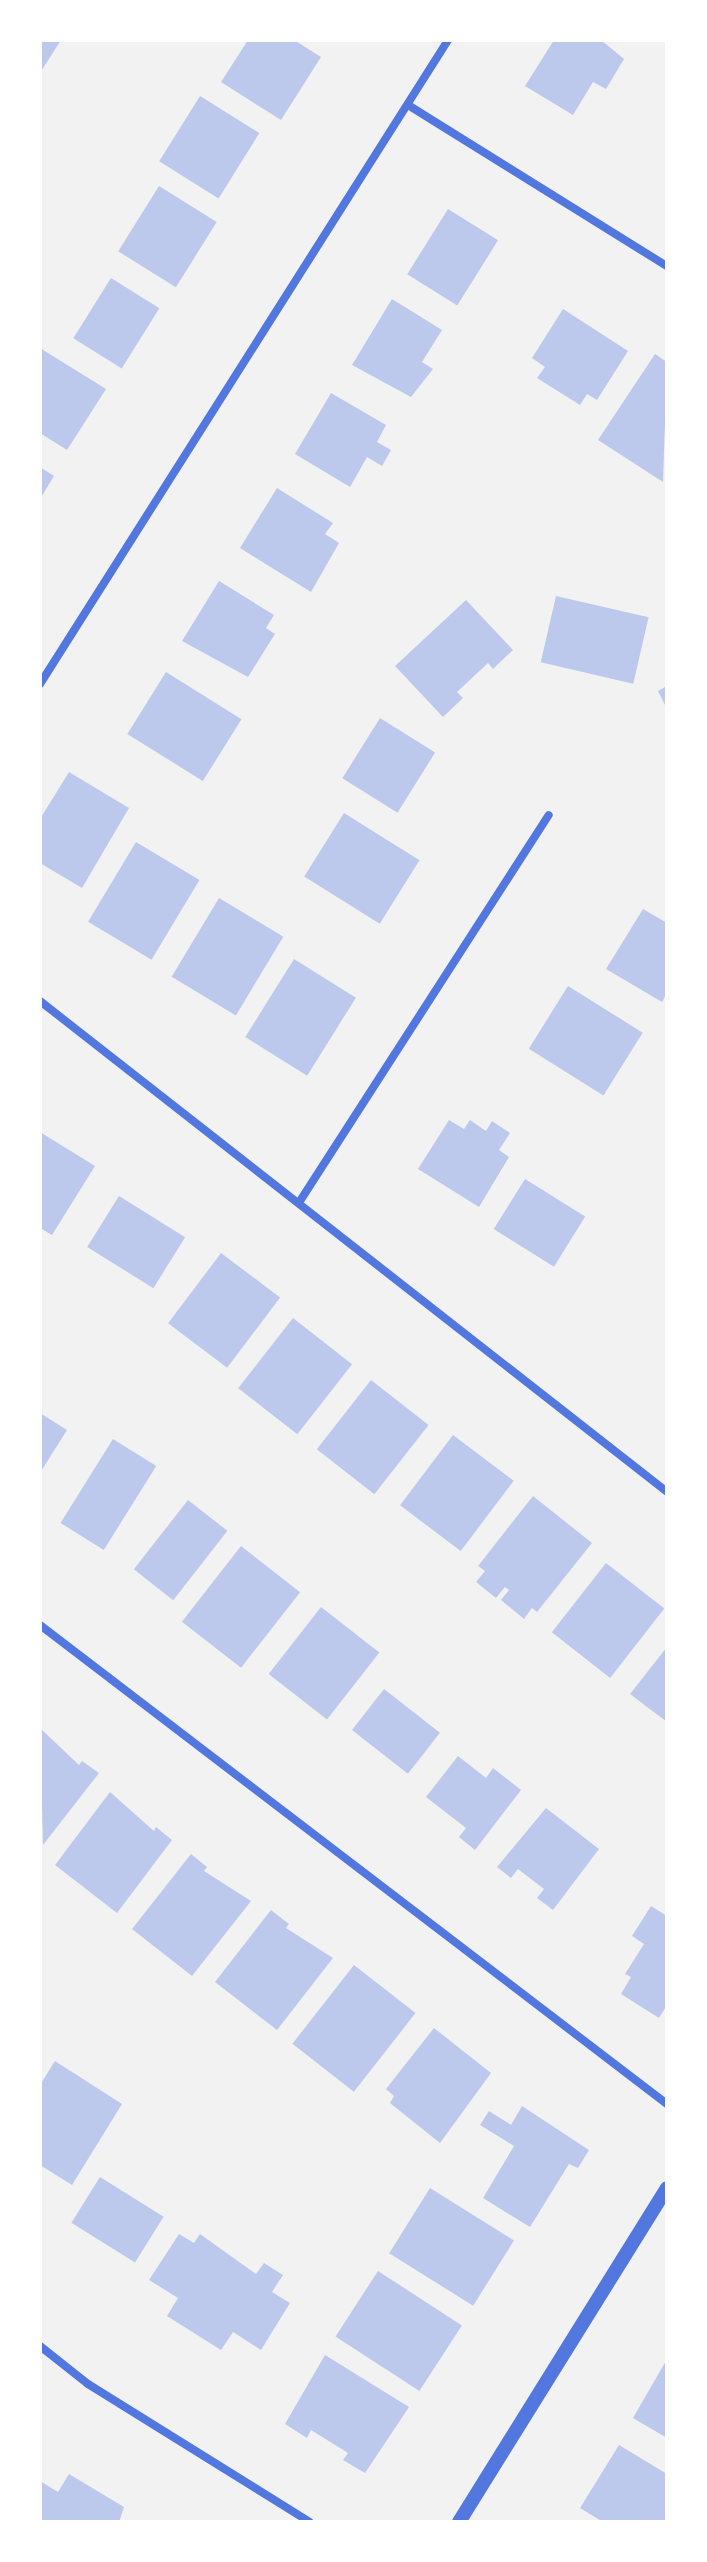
<!DOCTYPE html>
<style>
body{margin:0}
#map{position:relative;width:707px;height:2562px;overflow:hidden;background:#f2f2f2;font-family:"DejaVu Sans",sans-serif}
div>[style]{position:absolute}
[style*='--x']{left:calc(var(--x)*1px);top:calc(var(--y)*1px);width:calc(var(--w)*1px);rotate:calc(var(--a)*1deg)}
.building>*{inset:0;background:#bdc9ec;transform-origin:0 0}
.minor>*{height:8px;margin:-4px;padding:0 4px;transform-origin:4px;border-radius:4px;background:#5277de}
.tertiary>*{height:14px;margin:-7px;padding:0 7px;transform-origin:7px;border-radius:7px;background:#5277de}
span{translate:-50% -50%;white-space:nowrap;text-align:center;line-height:1.15;-webkit-text-stroke:8px #fff;paint-order:stroke}
.frame{position:absolute;inset:0;border:42px solid #fff;pointer-events:none}
</style>
<div id="map">
<div class="building">
<i style="clip-path:polygon(40px 40px,61px 40px,40px 73px)"></i>
<i style="clip-path:polygon(248px 40px,294px 40px,321px 57px,281px 120px,221px 82px)"></i>
<i style="clip-path:polygon(554px 40px,601px 40px,624px 59px,606px 89px,593px 82px,573px 115px,525px 86px)"></i>
<i style="left:200px;top:96px;width:70px;height:77px;rotate:32deg"></i>
<i style="left:159px;top:186px;width:68px;height:77px;rotate:32deg"></i>
<i style="left:448px;top:209px;width:59px;height:77px;rotate:32deg"></i>
<i style="left:111px;top:278px;width:57px;height:71px;rotate:32deg"></i>
<i style="clip-path:polygon(392px 299px,442px 330px,422px 362px,433px 369px,411px 397px,352px 365px)"></i>
<i style="clip-path:polygon(563px 309px,628px 351px,597px 400px,587px 394px,580px 405px,537px 378px,545px 367px,532px 358px)"></i>
<i style="clip-path:polygon(40px 348px,106px 389px,67px 450px,40px 433px)"></i>
<i style="clip-path:polygon(655px 354px,667px 362px,663px 482px,598px 440px)"></i>
<i style="clip-path:polygon(331px 393px,386px 425px,377px 442px,391px 450px,382px 466px,367px 457px,350px 487px,295px 454px)"></i>
<i style="clip-path:polygon(40px 467px,54px 476px,40px 499px)"></i>
<i style="clip-path:polygon(277px 488px,333px 523px,325px 534px,339px 543px,311px 592px,240px 548px)"></i>
<i style="clip-path:polygon(219px 581px,274px 615px,266px 628px,275px 634px,248px 677px,182px 641px)"></i>
<i style="left:556px;top:596px;width:95px;height:68px;rotate:13deg"></i>
<i style="clip-path:polygon(466px 600px,513px 650px,493px 669px,488px 663px,457px 692px,463px 698px,443px 717px,395px 666px)"></i>
<i style="left:166px;top:672px;width:89px;height:73px;rotate:32deg"></i>
<i style="clip-path:polygon(667px 686px,667px 709px,658px 691px)"></i>
<i style="left:380px;top:718px;width:65px;height:71px;rotate:32deg"></i>
<i style="clip-path:polygon(69px 772px,129px 808px,82px 888px,40px 863px,40px 819px)"></i>
<i style="left:344px;top:813px;width:89px;height:75px;rotate:32deg"></i>
<i style="left:136px;top:842px;width:74px;height:93px;rotate:31deg"></i>
<i style="left:219px;top:898px;width:75px;height:92px;rotate:31deg"></i>
<i style="clip-path:polygon(643px 909px,667px 923px,667px 993px,662px 1002px,606px 969px)"></i>
<i style="left:294px;top:959px;width:73px;height:92px;rotate:32deg"></i>
<i style="left:568px;top:986px;width:88px;height:74px;rotate:32deg"></i>
<i style="clip-path:polygon(449px 1120px,464px 1129px,470px 1120px,486px 1131px,492px 1121px,510px 1133px,499px 1150px,509px 1157px,479px 1207px,418px 1169px)"></i>
<i style="clip-path:polygon(40px 1132px,95px 1166px,52px 1235px,40px 1228px)"></i>
<i style="left:525px;top:1179px;width:71px;height:59px;rotate:32deg"></i>
<i style="left:119px;top:1196px;width:78px;height:60px;rotate:32deg"></i>
<i style="left:221px;top:1253px;width:74px;height:88px;rotate:37deg"></i>
<i style="left:293px;top:1318px;width:75px;height:89px;rotate:38deg"></i>
<i style="left:371px;top:1380px;width:73px;height:88px;rotate:38deg"></i>
<i style="clip-path:polygon(40px 1413px,67px 1430px,40px 1473px)"></i>
<i style="left:453px;top:1435px;width:76px;height:88px;rotate:37deg"></i>
<i style="left:113px;top:1439px;width:51px;height:99px;rotate:32deg"></i>
<i style="clip-path:polygon(533px 1496px,592px 1543px,537px 1612px,532px 1608px,524px 1619px,501px 1600px,509px 1590px,505px 1587px,496px 1598px,476px 1582px,485px 1571px,478px 1566px)"></i>
<i style="left:188px;top:1500px;width:50px;height:88px;rotate:38deg"></i>
<i style="left:241px;top:1546px;width:75px;height:96px;rotate:38deg"></i>
<i style="left:606px;top:1563px;width:74px;height:88px;rotate:38deg"></i>
<i style="left:321px;top:1607px;width:74px;height:85px;rotate:38deg"></i>
<i style="clip-path:polygon(667px 1647px,667px 1722px,630px 1694px)"></i>
<i style="left:384px;top:1689px;width:71px;height:52px;rotate:38deg"></i>
<i style="clip-path:polygon(40px 1728px,79px 1765px,82px 1761px,99px 1773px,43px 1845px)"></i>
<i style="clip-path:polygon(458px 1756px,486px 1778px,493px 1768px,521px 1790px,475px 1850px,459px 1837px,466px 1828px,426px 1797px)"></i>
<i style="clip-path:polygon(110px 1792px,154px 1831px,156px 1827px,172px 1840px,117px 1913px,55px 1865px)"></i>
<i style="clip-path:polygon(546px 1808px,599px 1849px,553px 1910px,537px 1898px,544px 1889px,518px 1869px,511px 1878px,497px 1867px)"></i>
<i style="clip-path:polygon(191px 1854px,207px 1867px,204px 1871px,251px 1901px,192px 1976px,132px 1929px)"></i>
<i style="clip-path:polygon(651px 1906px,667px 1916px,667px 2005px,659px 2018px,621px 1994px,631px 1977px,625px 1974px,644px 1944px,632px 1936px)"></i>
<i style="clip-path:polygon(271px 1910px,289px 1924px,286px 1928px,333px 1958px,277px 2030px,215px 1982px)"></i>
<i style="left:354px;top:1965px;width:78px;height:100px;rotate:38deg"></i>
<i style="clip-path:polygon(434px 2028px,491px 2073px,440px 2143px,390px 2103px,394px 2096px,386px 2089px)"></i>
<i style="clip-path:polygon(55px 2061px,122px 2104px,72px 2185px,40px 2165px,40px 2085px)"></i>
<i style="clip-path:polygon(522px 2106px,589px 2150px,578px 2168px,569px 2164px,530px 2227px,483px 2198px,514px 2146px,480px 2125px,489px 2111px,511px 2125px)"></i>
<i style="left:100px;top:2177px;width:75px;height:54px;rotate:32deg"></i>
<i style="left:430px;top:2188px;width:99px;height:77px;rotate:32deg"></i>
<i style="clip-path:polygon(179px 2234px,194px 2243px,200px 2234px,256px 2274px,264px 2263px,283px 2275px,272px 2292px,290px 2303px,261px 2350px,233px 2332px,221px 2350px,167px 2316px,178px 2298px,149px 2280px)"></i>
<i style="left:378px;top:2271px;width:100px;height:78px;rotate:33deg"></i>
<i style="clip-path:polygon(325px 2355px,409px 2407px,365px 2473px,343px 2460px,348px 2453px,311px 2430px,307px 2438px,285px 2424px)"></i>
<i style="clip-path:polygon(667px 2359px,667px 2438px,633px 2418px)"></i>
<i style="clip-path:polygon(619px 2445px,667px 2474px,667px 2522px,603px 2522px,580px 2508px)"></i>
<i style="clip-path:polygon(69px 2474px,124px 2507px,119px 2522px,40px 2522px,40px 2481px,58px 2492px)"></i>
</div>
<div class="minor">
<i style="--x:408;--y:105;--w:305;--a:31.9"></i>
<i style="--x:40;--y:684;--w:762;--a:-57.64"></i>
<i style="--x:40;--y:1001;--w:796;--a:38.06"></i>
<i style="--x:300;--y:1201;--w:459;--a:-57.2"></i>
<i style="--x:40;--y:1625;--w:789;--a:37.38"></i>
<i style="--x:40;--y:2346;--w:61;--a:38.4"></i>
<i style="--x:88;--y:2384;--w:261;--a:31.9"></i>
</div>
<div class="tertiary">
<i style="--x:459;--y:2522;--w:393;--a:-58.1"></i>
</div>
<div class="frame"></div>
</div>
